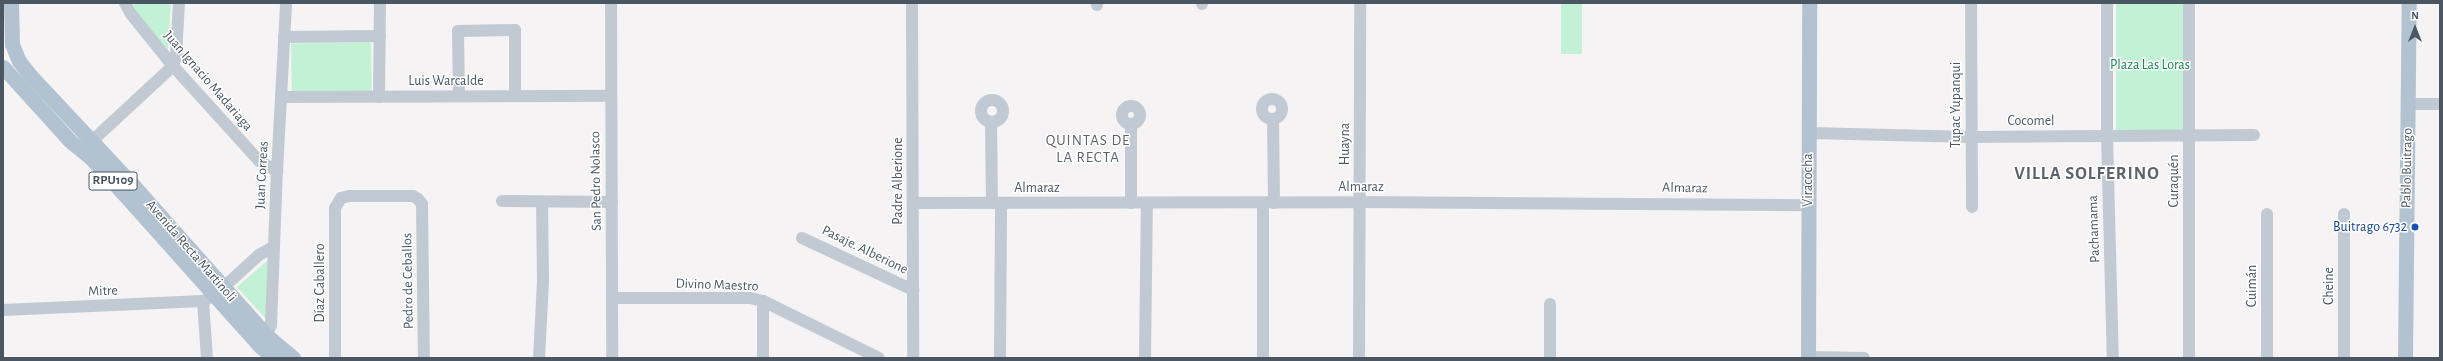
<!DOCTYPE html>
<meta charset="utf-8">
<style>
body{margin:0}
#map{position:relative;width:2443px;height:361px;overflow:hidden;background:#f5f3f3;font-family:"Alegreya Sans",sans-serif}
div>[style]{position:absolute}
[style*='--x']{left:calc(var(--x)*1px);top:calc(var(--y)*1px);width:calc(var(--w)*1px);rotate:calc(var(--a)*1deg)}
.green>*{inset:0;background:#c3f1d5;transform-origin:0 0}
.minor>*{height:12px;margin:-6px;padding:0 6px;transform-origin:6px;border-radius:6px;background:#c1cad2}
.minor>.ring{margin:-6px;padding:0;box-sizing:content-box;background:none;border:12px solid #c1cad2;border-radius:50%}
.major>*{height:15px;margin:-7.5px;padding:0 7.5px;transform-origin:7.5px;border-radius:7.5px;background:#b3c2d1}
.dots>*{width:11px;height:11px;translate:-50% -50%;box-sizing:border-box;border:2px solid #fff;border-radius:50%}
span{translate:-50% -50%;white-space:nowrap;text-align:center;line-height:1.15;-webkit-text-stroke:3px #fff;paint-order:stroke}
.shield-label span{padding:1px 3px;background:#fff;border:1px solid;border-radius:3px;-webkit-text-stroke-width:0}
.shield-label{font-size:13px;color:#4a5661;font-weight:700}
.park-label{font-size:14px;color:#17864f}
.street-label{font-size:14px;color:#4a5661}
.transit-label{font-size:14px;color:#164399}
.right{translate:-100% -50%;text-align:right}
.neighbourhood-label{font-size:15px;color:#5f6368;letter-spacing:1px}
.district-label{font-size:18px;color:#5f6368;font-weight:700;letter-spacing:1px}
.frame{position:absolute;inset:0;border:4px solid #4a5661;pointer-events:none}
.north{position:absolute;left:2395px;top:8px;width:40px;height:40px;-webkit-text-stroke:3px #fff;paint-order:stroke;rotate:0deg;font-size:11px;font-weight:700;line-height:16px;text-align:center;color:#4a5661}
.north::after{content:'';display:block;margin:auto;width:14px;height:18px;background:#4a5661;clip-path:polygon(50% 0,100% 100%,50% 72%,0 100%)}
</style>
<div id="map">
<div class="green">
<i style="clip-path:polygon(133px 3px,171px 3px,168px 50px,137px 13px)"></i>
<i style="left:1561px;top:3px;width:21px;height:51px"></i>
<i style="left:2116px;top:3px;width:67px;height:127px"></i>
<i style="left:371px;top:42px;width:51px;height:80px;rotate:89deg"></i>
<i style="clip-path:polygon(268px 260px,266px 319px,237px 287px)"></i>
</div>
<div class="minor">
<i style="--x:125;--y:3;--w:13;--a:61"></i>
<i style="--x:131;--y:14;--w:67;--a:51.1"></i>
<i style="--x:173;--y:66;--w:128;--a:47.8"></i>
<i style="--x:259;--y:161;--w:21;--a:29"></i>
<i style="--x:611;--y:3;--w:355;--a:89.8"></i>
<i style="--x:912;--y:3;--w:355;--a:89.8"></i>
<i style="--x:1971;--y:3;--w:204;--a:89.7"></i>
<i style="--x:2107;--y:3;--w:133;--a:90"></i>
<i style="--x:2107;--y:136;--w:222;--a:88.5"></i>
<i style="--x:2189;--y:3;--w:355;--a:90"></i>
<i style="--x:1202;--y:4;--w:1;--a:-90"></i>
<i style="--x:1097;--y:5;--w:2;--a:-90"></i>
<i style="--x:284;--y:37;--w:96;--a:-0.6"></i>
<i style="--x:459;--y:96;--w:65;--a:-90.9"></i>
<i style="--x:458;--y:31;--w:57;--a:-1"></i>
<i style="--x:515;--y:30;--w:66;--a:90"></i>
<i style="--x:281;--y:97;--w:330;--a:-0.2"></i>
<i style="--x:379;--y:97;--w:94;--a:-89.4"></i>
<i class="ring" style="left:1262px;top:99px;width:8px;height:8px"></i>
<i class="ring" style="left:981px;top:100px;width:10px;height:10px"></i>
<i style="--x:2407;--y:104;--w:33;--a:0"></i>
<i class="ring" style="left:1122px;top:106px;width:6px;height:6px"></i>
<i style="--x:1273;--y:119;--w:84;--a:89.3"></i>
<i style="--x:991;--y:122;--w:81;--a:89.3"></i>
<i style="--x:1809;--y:133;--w:162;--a:1.4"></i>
<i style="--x:1971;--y:137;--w:283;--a:-0.4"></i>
<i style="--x:92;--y:141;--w:110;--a:-42.8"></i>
<i style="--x:173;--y:66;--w:10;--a:-73"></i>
<i style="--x:176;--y:56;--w:53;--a:-86.8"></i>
<i style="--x:502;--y:201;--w:110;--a:0.5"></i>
<i style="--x:913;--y:203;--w:446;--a:-0.1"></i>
<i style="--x:1359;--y:202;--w:449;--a:0.4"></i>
<i style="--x:1131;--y:203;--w:79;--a:-90"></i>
<i style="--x:1263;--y:203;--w:155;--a:90"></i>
<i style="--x:802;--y:238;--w:123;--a:25.1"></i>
<i style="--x:612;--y:298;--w:138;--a:0"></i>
<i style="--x:750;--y:298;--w:13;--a:13"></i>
<i style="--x:763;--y:301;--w:129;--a:26.2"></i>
<i style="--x:203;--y:301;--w:57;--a:86"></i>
<i style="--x:763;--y:301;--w:57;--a:90"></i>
<i style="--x:1550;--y:304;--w:54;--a:90"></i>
<i style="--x:3;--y:310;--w:200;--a:-2.6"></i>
<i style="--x:203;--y:301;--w:13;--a:-27"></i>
<i style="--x:215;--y:295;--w:59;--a:-42.3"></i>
<i style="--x:259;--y:255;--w:16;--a:-30"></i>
<i style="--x:262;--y:343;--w:20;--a:-63"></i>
<i style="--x:271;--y:325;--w:154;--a:-87.8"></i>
<i style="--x:277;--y:171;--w:168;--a:-86.9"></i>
<i style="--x:1808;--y:357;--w:56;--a:1"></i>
<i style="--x:335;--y:358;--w:150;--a:-90"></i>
<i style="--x:335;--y:208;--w:12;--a:-59"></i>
<i style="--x:341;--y:198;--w:8;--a:-14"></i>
<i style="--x:349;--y:196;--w:64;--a:0"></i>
<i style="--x:413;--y:196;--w:6;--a:31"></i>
<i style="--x:418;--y:199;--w:6;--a:51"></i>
<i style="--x:422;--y:204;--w:154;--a:89.3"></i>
<i style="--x:539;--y:358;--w:77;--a:-87"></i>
<i style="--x:543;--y:281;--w:79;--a:-90.7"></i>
<i style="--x:1000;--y:358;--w:155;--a:-89.6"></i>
<i style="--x:1145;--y:358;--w:155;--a:-89.3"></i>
<i style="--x:1359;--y:358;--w:355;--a:-89.8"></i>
<i style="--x:2267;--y:358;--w:144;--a:-90"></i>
<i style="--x:2344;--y:358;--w:144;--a:-90"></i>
</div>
<div class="major">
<i style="--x:11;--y:3;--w:41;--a:88.6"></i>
<i style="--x:12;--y:44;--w:18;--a:68"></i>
<i style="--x:19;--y:61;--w:16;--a:52"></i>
<i style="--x:29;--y:74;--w:151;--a:46.9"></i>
<i style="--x:132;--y:184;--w:203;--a:48.4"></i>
<i style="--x:267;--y:336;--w:34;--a:40"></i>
<i style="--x:3;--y:67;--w:100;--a:47.8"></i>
<i style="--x:70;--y:141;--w:27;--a:39"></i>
<i style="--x:91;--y:158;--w:47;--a:47.6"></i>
<i style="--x:123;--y:193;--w:205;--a:48.2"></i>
<i style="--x:260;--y:346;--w:18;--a:41"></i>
<i style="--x:1808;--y:358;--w:355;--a:-89.8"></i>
<i style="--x:2405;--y:358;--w:355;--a:-89.4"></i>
</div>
<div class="dots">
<i style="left:2415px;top:227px;background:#1a4fb4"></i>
</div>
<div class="shield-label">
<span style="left:113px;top:181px">RPU109</span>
</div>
<div class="park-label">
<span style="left:2150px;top:65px">Plaza Las Loras</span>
</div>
<div class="street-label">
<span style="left:208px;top:81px;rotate:49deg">Juan Ignacio Madariaga</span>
<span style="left:446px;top:81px">Luis Warcalde</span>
<span style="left:1956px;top:105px;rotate:-90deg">Tupac Yupanqui</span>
<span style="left:2031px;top:121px">Cocomel</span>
<span style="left:1345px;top:144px;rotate:-90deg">Huayna</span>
<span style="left:2407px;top:168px;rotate:-89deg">Pablo Buitrago</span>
<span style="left:262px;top:175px;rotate:-87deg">Juan Correas</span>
<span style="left:1808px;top:180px;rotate:-90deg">Viracocha</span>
<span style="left:596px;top:181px;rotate:-91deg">San Pedro Nolasco</span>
<span style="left:898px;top:181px;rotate:-90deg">Padre Alberione</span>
<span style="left:2174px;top:181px;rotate:-90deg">Curaquén</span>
<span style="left:1361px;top:187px">Almaraz</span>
<span style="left:1037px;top:188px">Almaraz</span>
<span style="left:1685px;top:188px;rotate:1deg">Almaraz</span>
<span style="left:2094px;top:229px;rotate:-92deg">Pachamama</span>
<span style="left:865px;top:250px;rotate:26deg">Pasaje. Alberione</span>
<span style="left:191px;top:251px;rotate:49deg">Avenida Recta Martinoli</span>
<span style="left:408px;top:281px;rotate:-91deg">Pedro de Ceballos</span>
<span style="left:320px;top:283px;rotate:-90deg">Díaz Caballero</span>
<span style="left:717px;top:285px;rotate:2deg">Divino Maestro</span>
<span style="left:2252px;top:286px;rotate:-90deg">Cuimán</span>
<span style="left:2329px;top:286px;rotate:-90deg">Cheine</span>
<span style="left:103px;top:291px;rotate:-2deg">Mitre</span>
</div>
<div class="transit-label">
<span class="right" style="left:2407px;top:227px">Buitrago 6732</span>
</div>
<div class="neighbourhood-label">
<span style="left:1088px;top:149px">QUINTAS DE<br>LA RECTA</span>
</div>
<div class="district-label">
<span style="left:2087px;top:174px">VILLA SOLFERINO</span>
</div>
<div class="frame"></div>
<div class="north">N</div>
</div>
